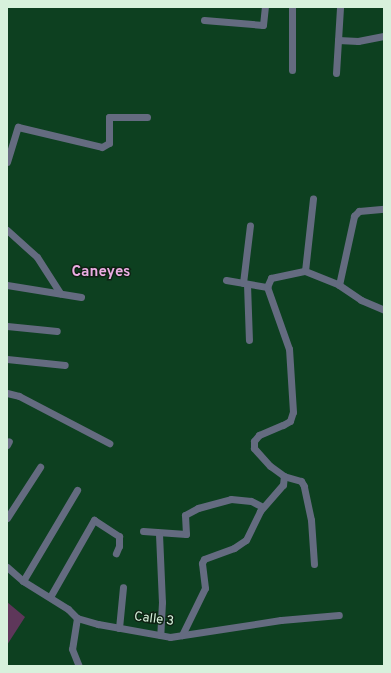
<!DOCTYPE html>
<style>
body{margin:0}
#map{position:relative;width:391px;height:673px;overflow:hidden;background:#0d4020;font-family:Overpass,sans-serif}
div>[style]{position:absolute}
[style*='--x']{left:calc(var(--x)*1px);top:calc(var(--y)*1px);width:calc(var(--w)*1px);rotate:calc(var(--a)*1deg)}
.green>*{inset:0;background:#5e375a}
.street>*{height:7px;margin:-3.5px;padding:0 3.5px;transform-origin:3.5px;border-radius:3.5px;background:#646b80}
span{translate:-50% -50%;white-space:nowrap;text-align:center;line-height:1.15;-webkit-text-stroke:3px #0e2213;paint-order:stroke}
.street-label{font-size:13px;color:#d7f1dc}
.quarter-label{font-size:15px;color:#ebade3;font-weight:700}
.frame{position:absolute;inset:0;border:8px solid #d7f1dc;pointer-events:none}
</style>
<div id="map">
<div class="green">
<i style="clip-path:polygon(7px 602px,25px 617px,7px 645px)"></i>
</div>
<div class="street">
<i style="--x:292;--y:7;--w:63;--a:90"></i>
<i style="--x:204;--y:20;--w:59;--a:4.8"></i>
<i style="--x:263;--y:25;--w:18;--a:-84"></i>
<i style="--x:338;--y:40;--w:20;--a:3"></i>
<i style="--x:358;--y:41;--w:26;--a:-11"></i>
<i style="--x:336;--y:73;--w:66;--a:-86.5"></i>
<i style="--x:7;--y:162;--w:37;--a:-73"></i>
<i style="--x:18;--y:127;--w:86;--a:13.4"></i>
<i style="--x:102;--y:147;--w:8;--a:-30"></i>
<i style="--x:109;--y:143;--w:26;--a:-90"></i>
<i style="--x:109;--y:117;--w:38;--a:0"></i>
<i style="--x:7;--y:230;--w:40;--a:42"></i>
<i style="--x:37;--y:257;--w:43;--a:57.4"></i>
<i style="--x:305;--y:271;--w:73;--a:-83.7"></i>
<i style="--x:226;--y:280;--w:42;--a:9.7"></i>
<i style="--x:243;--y:283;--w:58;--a:-83.1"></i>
<i style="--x:247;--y:284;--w:56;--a:88"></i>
<i style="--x:7;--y:285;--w:75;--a:9.2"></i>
<i style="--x:339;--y:285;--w:71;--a:-77.7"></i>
<i style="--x:354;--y:216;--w:7;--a:-45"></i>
<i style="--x:359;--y:211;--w:25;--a:-5"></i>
<i style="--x:7;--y:326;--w:50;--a:5.7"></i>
<i style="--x:7;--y:359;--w:58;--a:5.9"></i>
<i style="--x:7;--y:393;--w:12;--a:14"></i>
<i style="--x:19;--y:396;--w:102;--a:27.6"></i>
<i style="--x:7;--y:445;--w:4;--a:-63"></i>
<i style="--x:7;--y:518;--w:61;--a:-57.1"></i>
<i style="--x:143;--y:531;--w:43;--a:4"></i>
<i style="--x:186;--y:534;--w:19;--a:-93"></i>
<i style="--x:185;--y:515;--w:15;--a:-28"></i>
<i style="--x:198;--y:508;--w:34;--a:-15"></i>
<i style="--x:231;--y:499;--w:20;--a:6"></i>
<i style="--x:251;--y:501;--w:13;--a:27"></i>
<i style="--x:159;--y:534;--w:68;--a:87.5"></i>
<i style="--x:162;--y:602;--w:33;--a:93"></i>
<i style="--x:314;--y:564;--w:44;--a:-93.9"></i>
<i style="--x:311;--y:520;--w:35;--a:-102"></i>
<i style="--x:304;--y:486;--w:6;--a:-121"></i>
<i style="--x:301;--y:481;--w:18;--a:-164"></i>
<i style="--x:284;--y:476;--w:17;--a:-144"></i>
<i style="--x:270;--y:466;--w:24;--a:-132"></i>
<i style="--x:254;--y:448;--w:7;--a:-90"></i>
<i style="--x:254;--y:441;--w:8;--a:-50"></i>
<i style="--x:259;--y:435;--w:26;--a:-23"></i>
<i style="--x:283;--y:425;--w:8;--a:-30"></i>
<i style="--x:290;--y:421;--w:9;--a:-72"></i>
<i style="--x:293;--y:412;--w:63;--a:-93.6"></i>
<i style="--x:289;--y:349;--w:66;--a:-109.5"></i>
<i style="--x:267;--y:287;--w:10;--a:-66"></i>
<i style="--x:271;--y:278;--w:35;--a:-12"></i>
<i style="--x:305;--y:271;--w:37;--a:22"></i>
<i style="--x:339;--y:285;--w:27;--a:34"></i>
<i style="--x:361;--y:300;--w:25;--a:23"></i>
<i style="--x:7;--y:567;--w:21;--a:41"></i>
<i style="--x:23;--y:581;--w:53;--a:31.9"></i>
<i style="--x:68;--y:609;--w:13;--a:45"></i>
<i style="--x:77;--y:618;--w:22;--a:16"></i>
<i style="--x:98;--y:624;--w:73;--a:10.2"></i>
<i style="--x:170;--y:637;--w:112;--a:-8.7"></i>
<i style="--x:281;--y:620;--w:58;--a:-4.9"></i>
<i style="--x:23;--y:581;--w:106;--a:-59.3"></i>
<i style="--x:50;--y:597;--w:89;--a:-60.3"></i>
<i style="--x:94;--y:520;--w:30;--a:33"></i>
<i style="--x:119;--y:536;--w:10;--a:90"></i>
<i style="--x:119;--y:546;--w:8;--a:113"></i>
<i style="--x:77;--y:618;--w:31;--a:99"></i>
<i style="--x:72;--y:649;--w:18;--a:68"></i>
<i style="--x:119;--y:628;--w:41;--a:-84.4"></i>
<i style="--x:182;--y:635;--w:52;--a:-63.9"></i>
<i style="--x:205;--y:588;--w:25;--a:-97"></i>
<i style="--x:202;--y:563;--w:4;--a:-63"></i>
<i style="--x:204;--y:559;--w:32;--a:-20"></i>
<i style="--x:234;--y:548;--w:14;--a:-34"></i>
<i style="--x:246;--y:540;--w:32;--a:-64"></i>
<i style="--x:260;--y:511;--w:35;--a:-49"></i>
<i style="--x:283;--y:485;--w:9;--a:-84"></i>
</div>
<div class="street-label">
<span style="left:154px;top:620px;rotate:7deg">Calle 3</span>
</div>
<div class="quarter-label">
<span style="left:101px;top:273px">Caneyes</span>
</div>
<div class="frame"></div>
</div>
